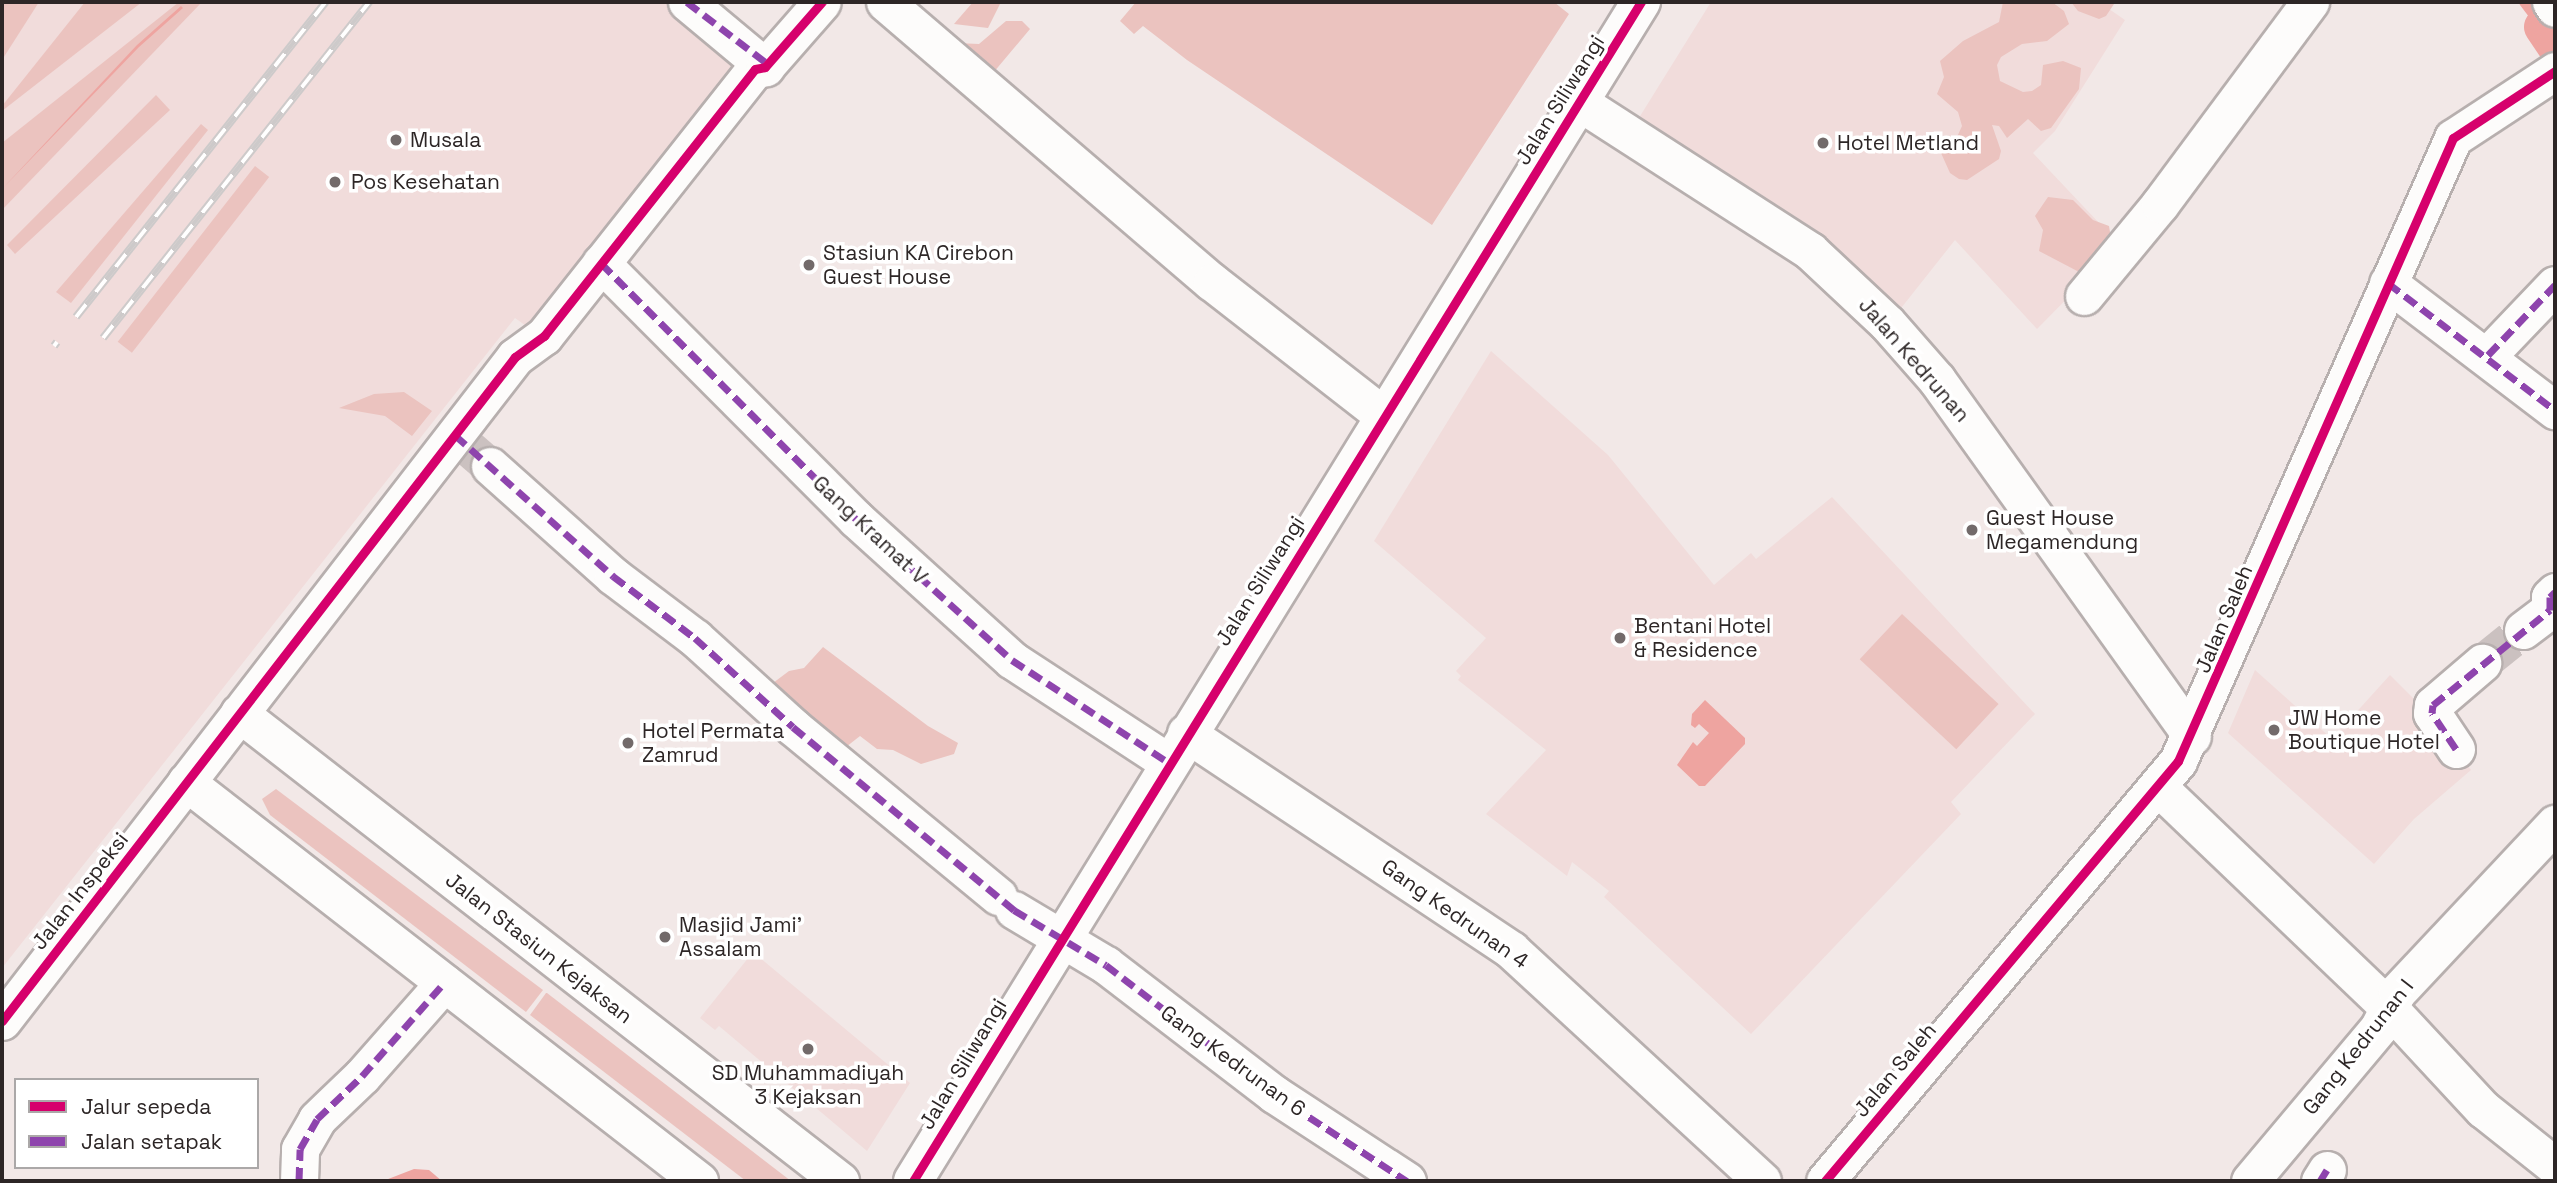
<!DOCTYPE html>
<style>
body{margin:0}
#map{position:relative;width:2557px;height:1183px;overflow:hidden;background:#f2e8e7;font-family:"Space Grotesk",sans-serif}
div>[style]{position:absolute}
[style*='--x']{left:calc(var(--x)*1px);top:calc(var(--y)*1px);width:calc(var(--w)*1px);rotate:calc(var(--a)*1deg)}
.built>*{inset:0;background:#f1dcdb}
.green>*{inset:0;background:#ebc3bf;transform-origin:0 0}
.water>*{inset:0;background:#eea4a0}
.stream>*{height:10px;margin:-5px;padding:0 5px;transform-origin:5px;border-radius:5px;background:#eea4a0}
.canal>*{height:38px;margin:-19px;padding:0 19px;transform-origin:19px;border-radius:19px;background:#eea4a0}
.street-tunnel>*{height:37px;margin-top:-18.5px;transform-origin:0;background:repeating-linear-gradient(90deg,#cbc1c0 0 37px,transparent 0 55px)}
.roads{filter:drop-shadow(2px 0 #b7afae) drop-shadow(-2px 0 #b7afae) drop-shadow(0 2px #b7afae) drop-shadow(0 -2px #b7afae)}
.street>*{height:37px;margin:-18.5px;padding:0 18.5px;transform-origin:18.5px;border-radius:18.5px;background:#fdfcfb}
.secondary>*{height:38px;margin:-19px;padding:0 19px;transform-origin:19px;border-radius:19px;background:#fdfcfb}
.rail>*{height:8px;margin-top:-4px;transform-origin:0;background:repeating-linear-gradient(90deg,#fff 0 16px,#cdcaca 0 32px);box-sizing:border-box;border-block:2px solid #cdcaca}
.quiet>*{height:7px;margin-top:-3.5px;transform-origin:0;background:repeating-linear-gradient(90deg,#8e44ad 0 14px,transparent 0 21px)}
.cycleway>*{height:9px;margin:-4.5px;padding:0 4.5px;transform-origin:4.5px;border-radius:4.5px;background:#d6006c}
.dots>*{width:19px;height:19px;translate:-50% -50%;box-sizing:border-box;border:4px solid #fff;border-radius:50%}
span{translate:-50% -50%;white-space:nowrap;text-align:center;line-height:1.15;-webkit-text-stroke:7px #fff;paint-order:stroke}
.street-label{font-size:21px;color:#2d2626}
.poi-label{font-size:21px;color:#2d2626}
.left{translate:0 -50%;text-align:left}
.frame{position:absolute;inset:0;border:4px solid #2d2626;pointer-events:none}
.legend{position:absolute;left:14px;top:1078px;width:245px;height:91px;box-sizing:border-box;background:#fff;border:2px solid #aba8a8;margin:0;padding:9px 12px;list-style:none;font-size:21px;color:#2d2626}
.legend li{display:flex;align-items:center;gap:14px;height:35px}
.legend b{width:35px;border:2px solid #aba8a8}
</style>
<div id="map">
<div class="built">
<i style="clip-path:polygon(2px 2px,675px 2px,742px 57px,529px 328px,515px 318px,2px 968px)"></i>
<i style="clip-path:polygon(1711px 2px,2099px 2px,2125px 20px,2055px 131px,2033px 153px,2116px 241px,2103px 262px,2037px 329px,1955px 240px,1898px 312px,1637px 121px)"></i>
<i style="clip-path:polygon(1491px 351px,1608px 455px,1714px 585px,1751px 553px,1756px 559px,1832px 497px,2035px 714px,1951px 802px,1961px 814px,1751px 1034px,1604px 897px,1609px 891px,1572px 862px,1567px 876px,1486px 814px,1546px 750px,1458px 680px,1461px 676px,1456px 671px,1486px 638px,1374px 541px)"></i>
<i style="clip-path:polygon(2255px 670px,2332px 739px,2390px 675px,2431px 716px,2471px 770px,2414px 819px,2374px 864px,2228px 733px)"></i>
<i style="clip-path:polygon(753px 952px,910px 1083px,867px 1151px,719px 1026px,715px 1030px,700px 1018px)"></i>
</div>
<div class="green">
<i style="clip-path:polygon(2px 2px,39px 2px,2px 60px)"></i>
<i style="clip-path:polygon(85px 2px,142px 2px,2px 111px,2px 106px)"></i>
<i style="clip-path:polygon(179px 2px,202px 2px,2px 210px,2px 143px)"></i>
<i style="clip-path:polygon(973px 2px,1001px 2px,988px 28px,954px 24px)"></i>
<i style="clip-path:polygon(1136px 2px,1554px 2px,1569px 14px,1432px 225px,1187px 60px,1143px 26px,1134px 34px,1120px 21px)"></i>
<i style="clip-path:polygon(2003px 2px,2052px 2px,2064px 11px,2069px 24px,2047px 41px,2022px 44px,2001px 57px,1997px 65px,2000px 81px,2023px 92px,2032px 91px,2041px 85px,2043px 65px,2063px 61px,2081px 68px,2079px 89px,2051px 128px,2041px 131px,2028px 119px,2007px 138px,1999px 126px,1992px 125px,2001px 151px,1999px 159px,1967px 180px,1959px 179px,1950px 173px,1941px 153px,1957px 137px,1962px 126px,1958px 112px,1937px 94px,1944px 77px,1940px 61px,1963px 41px,1999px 22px)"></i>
<i style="clip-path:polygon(2071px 2px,2135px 2px,2114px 4px,2106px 16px,2099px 19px,2078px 11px)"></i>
<i style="clip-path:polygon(1006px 21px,1022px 21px,1030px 29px,988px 79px,957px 43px,979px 44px)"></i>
<i style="clip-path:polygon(156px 95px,170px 110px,15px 254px,7px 245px)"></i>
<i style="clip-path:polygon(201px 124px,208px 130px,71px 303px,56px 292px)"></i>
<i style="left:255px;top:166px;width:18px;height:223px;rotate:38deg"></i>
<i style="clip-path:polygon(2048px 197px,2073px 200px,2093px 220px,2109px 226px,2112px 244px,2081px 273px,2039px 251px,2043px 230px,2035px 216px)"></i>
<i style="clip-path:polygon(404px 392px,432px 411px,412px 436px,385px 416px,339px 408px,374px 394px)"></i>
<i style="left:1902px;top:614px;width:132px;height:62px;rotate:43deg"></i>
<i style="clip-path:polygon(823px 647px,928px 726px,958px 743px,954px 754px,921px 764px,893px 750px,877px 749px,860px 736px,846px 747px,769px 686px,789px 671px,804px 668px)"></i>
<i style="clip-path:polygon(276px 789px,543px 990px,526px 1012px,270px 815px,262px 799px)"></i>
<i style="clip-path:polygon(546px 993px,547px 993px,791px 1181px,746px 1181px,530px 1015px)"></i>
</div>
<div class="water">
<i style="clip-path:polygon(181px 6px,183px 8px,139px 47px,2px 189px,137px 45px)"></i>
<i style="clip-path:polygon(1705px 700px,1745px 738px,1745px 744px,1705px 786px,1699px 786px,1677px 765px,1693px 742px,1697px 746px,1709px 733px,1699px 724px,1695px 728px,1691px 725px,1692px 714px)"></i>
<i style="clip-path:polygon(414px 1169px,429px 1170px,442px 1181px,383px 1181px)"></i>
</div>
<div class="stream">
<i style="--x:2524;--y:2;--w:31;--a:53"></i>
</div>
<div class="canal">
<i style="--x:2543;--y:27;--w:22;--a:56"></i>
</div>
<div class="street-tunnel">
<i style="--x:468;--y:447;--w:29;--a:41"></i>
<i style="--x:2482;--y:663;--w:53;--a:-38.8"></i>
</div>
<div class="roads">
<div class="street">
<i style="--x:687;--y:2;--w:102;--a:39.8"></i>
<i style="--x:885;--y:2;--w:430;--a:40.6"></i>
<i style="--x:1212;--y:282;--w:218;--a:37.9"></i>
<i style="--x:2551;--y:2;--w:7;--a:56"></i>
<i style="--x:1579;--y:102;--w:275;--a:32.8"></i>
<i style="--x:1810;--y:251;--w:105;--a:43.1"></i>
<i style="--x:1887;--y:323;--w:76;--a:48.7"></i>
<i style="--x:1937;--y:380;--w:438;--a:54.4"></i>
<i style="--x:601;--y:263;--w:361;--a:45.1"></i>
<i style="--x:856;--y:519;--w:210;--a:42.1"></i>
<i style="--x:1012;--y:660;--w:186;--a:33.2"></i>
<i style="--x:2388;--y:283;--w:210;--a:37.3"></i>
<i style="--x:2084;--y:296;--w:119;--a:-50.4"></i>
<i style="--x:2160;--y:204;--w:252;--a:-53.4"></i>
<i style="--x:2488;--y:355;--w:97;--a:-46.3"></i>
<i style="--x:490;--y:466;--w:165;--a:41.8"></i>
<i style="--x:613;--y:576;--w:103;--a:37.1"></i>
<i style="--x:695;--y:638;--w:132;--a:42.2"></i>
<i style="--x:793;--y:727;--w:266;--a:39.5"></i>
<i style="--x:2523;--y:630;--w:34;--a:-37"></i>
<i style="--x:2550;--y:610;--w:13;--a:-90"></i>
<i style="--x:2550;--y:597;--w:7;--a:-45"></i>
<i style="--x:239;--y:713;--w:762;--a:37.91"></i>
<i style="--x:1186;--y:733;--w:391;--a:33.7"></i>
<i style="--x:1511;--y:950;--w:341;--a:42.6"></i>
<i style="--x:2456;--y:749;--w:43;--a:-123.7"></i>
<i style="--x:2432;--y:713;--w:8;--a:-83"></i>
<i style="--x:2433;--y:705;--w:65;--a:-40.6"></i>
<i style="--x:186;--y:782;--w:650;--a:37.87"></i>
<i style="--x:2158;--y:787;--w:320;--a:43.7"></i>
<i style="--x:2389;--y:1008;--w:138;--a:47.1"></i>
<i style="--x:2483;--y:1109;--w:92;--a:38.4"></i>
<i style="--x:1014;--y:910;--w:107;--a:30.9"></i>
<i style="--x:1106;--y:965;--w:212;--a:37.5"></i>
<i style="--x:1274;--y:1094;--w:159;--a:33.2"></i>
<i style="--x:2;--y:1021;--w:839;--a:-52.31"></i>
<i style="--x:515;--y:357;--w:36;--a:-36"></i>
<i style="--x:544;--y:336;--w:340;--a:-51.7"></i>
<i style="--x:755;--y:69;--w:10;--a:-11"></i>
<i style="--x:765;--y:67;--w:86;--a:-48.8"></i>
<i style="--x:299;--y:1181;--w:32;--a:-88"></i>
<i style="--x:300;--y:1149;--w:34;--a:-60"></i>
<i style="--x:317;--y:1119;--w:62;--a:-43.7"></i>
<i style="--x:362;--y:1076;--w:124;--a:-48.6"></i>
<i style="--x:1825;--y:1181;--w:549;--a:-49.95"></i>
<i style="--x:2178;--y:761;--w:681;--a:-66.18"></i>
<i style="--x:2453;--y:138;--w:122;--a:-33.3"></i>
<i style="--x:2250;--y:1181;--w:201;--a:-50"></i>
<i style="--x:2379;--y:1027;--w:39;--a:-63"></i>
<i style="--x:2397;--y:992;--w:231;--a:-46.8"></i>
<i style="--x:2320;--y:1181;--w:13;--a:-58"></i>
</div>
<div class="secondary">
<i style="--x:913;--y:1181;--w:1386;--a:-58.31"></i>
</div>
</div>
<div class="rail">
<i style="--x:76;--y:317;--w:402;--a:-51.6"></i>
<i style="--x:103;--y:338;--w:429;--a:-51.6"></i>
<i style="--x:54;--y:346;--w:5;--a:-53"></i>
</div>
<div class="quiet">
<i style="--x:687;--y:2;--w:102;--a:37.4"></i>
<i style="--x:601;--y:263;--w:361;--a:45.1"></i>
<i style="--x:856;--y:519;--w:210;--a:42.1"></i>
<i style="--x:1012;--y:660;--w:186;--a:33.2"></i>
<i style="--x:2388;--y:283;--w:210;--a:37.3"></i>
<i style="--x:2488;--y:355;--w:97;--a:-46.3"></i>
<i style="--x:455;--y:435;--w:212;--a:41.7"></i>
<i style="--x:613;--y:576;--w:103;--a:37.1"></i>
<i style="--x:695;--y:638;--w:132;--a:42.2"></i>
<i style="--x:793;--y:727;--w:287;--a:39.6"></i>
<i style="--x:1014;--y:910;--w:107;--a:30.9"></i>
<i style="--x:1106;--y:965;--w:212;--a:37.5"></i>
<i style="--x:1274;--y:1094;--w:159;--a:33.2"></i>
<i style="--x:2456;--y:749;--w:43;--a:-123.7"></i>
<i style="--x:2432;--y:713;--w:8;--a:-83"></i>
<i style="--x:2433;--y:705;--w:151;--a:-39.1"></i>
<i style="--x:2550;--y:610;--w:13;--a:-90"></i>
<i style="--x:2550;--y:597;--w:7;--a:-45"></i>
<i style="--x:299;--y:1181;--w:32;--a:-88"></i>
<i style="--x:300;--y:1149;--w:34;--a:-60"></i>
<i style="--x:317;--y:1119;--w:62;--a:-43.7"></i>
<i style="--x:362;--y:1076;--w:124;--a:-48.6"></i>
<i style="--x:2320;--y:1181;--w:13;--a:-58"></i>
</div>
<div class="cycleway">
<i style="--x:2;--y:1021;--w:839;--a:-52.31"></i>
<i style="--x:515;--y:357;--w:36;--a:-36"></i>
<i style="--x:544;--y:336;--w:340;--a:-51.7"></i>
<i style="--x:755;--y:69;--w:10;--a:-11"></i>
<i style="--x:765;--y:67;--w:86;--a:-48.8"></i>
<i style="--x:913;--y:1181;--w:1386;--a:-58.31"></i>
<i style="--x:1825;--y:1181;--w:549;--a:-49.95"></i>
<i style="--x:2178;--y:761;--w:681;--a:-66.18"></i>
<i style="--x:2453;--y:138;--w:122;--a:-33.3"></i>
</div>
<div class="dots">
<i style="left:396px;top:140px;background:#726a6a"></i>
<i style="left:1823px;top:143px;background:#726a6a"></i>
<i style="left:335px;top:182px;background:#726a6a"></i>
<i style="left:809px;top:265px;background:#726a6a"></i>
<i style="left:1972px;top:530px;background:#726a6a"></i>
<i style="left:1620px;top:638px;background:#726a6a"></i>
<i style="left:2274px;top:730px;background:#726a6a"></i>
<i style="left:628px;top:743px;background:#726a6a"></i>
<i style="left:665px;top:937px;background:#726a6a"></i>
<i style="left:808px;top:1049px;background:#726a6a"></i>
</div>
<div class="street-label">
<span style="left:1560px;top:100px;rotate:-58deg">Jalan Siliwangi</span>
<span style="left:1914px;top:360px;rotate:49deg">Jalan Kedrunan</span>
<span style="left:870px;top:530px;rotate:43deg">Gang Kramat V</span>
<span style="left:1260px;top:581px;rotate:-58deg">Jalan Siliwangi</span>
<span style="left:2224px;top:619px;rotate:-67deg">Jalan Saleh</span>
<span style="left:80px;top:891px;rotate:-52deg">Jalan Inspeksi</span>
<span style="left:1455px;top:914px;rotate:35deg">Gang Kedrunan 4</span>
<span style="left:539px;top:948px;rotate:38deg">Jalan Stasiun Kejaksan</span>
<span style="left:2358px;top:1047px;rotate:-52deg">Gang Kedrunan I</span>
<span style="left:1233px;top:1061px;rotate:36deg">Gang Kedrunan 6</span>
<span style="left:963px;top:1064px;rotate:-59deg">Jalan Siliwangi</span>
<span style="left:1895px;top:1070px;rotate:-50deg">Jalan Saleh</span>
</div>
<div class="poi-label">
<span class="left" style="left:410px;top:140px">Musala</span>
<span class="left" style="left:1837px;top:143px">Hotel Metland</span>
<span class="left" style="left:351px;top:182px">Pos Kesehatan</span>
<span class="left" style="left:823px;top:265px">Stasiun KA Cirebon<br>Guest House</span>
<span class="left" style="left:1986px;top:530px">Guest House<br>Megamendung</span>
<span class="left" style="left:1634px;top:638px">Bentani Hotel<br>&amp; Residence</span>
<span class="left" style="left:2288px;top:730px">JW Home<br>Boutique Hotel</span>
<span class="left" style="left:642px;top:743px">Hotel Permata<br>Zamrud</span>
<span class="left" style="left:679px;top:937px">Masjid Jami'<br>Assalam</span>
<span style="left:808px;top:1085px">SD Muhammadiyah<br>3 Kejaksan</span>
</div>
<div class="frame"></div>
<ul class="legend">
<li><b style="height:9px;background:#d6006c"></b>Jalur sepeda</li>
<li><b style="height:9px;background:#8e44ad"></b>Jalan setapak</li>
</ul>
</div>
